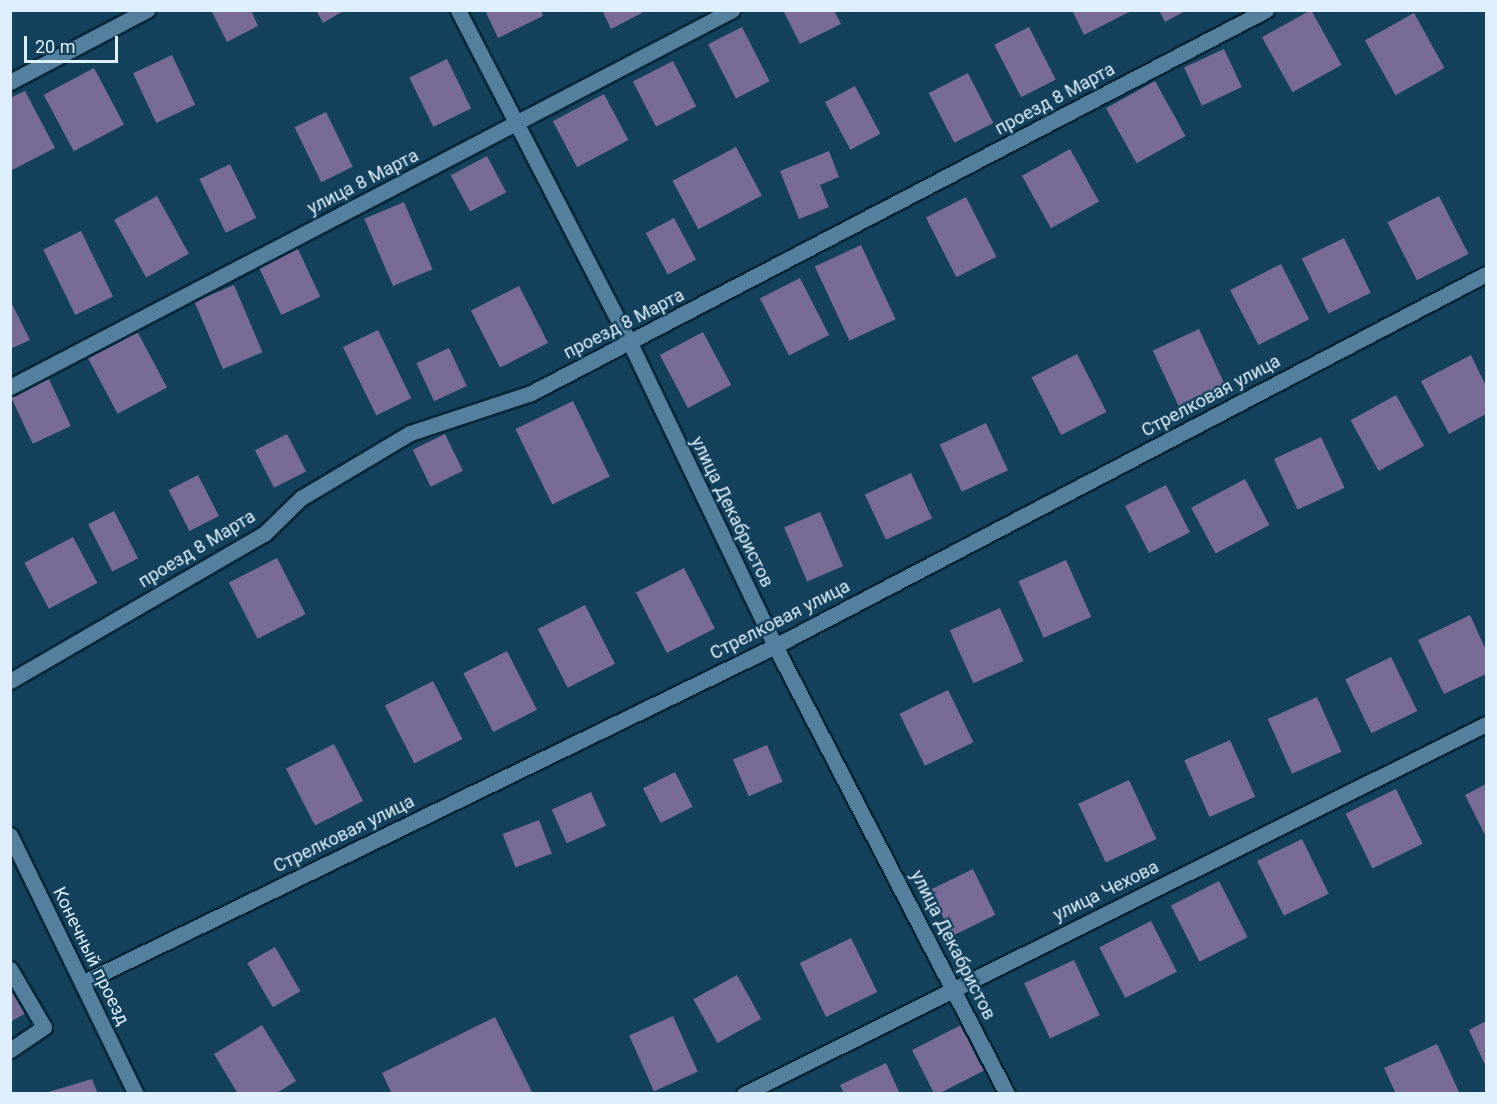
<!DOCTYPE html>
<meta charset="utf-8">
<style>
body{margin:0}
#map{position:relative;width:1497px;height:1104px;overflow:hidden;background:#14415b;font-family:Roboto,sans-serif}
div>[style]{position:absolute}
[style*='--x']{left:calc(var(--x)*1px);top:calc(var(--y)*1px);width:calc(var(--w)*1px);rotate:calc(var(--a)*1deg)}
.building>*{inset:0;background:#786b95;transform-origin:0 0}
.roads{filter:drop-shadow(2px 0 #04273a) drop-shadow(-2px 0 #04273a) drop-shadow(0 2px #04273a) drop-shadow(0 -2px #04273a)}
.service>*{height:15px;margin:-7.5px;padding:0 7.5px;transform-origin:7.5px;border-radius:7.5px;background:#54809e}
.minor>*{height:15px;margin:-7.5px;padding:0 7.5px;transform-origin:7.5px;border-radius:7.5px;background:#54809e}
span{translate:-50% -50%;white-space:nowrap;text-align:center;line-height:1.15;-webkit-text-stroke:4.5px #14415b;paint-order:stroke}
.street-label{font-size:18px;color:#def0fd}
.frame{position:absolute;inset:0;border:12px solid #def0fd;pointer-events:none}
.scale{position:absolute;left:24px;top:36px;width:94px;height:27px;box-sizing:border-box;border:3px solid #def0fd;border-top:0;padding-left:8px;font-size:18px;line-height:21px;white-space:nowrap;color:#def0fd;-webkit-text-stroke:4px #14415b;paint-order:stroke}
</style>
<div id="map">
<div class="building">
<i style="clip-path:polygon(211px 10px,251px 10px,258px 26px,227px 42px)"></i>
<i style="clip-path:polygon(316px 10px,345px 10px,323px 23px)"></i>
<i style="clip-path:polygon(485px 10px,541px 10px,543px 16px,498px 38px)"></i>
<i style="clip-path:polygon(602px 10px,641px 10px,642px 13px,611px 29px)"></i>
<i style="clip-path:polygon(783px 10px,834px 10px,841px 24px,800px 44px)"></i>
<i style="clip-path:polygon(1072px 10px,1128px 10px,1129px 12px,1084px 35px)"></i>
<i style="clip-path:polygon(1159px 10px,1187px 10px,1165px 22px)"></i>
<i style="left:1311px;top:10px;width:63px;height:56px;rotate:61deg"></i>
<i style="left:1414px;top:13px;width:63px;height:56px;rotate:61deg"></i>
<i style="left:742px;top:27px;width:61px;height:38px;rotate:63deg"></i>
<i style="left:1029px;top:27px;width:59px;height:39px;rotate:63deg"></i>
<i style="left:1224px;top:49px;width:42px;height:44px;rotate:65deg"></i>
<i style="left:172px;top:55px;width:55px;height:43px;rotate:65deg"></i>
<i style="left:447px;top:59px;width:55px;height:42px;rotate:64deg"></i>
<i style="left:673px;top:61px;width:51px;height:45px;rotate:63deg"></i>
<i style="left:94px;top:68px;width:64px;height:57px;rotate:62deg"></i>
<i style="left:968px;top:73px;width:56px;height:44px;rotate:63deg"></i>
<i style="left:1155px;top:81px;width:63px;height:56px;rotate:61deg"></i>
<i style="left:855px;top:86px;width:54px;height:34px;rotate:62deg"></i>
<i style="clip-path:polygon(25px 91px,55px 148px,10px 171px,10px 98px)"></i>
<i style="left:604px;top:94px;width:52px;height:58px;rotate:62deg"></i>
<i style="left:326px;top:112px;width:61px;height:35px;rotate:64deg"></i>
<i style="left:736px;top:147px;width:55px;height:72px;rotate:62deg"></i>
<i style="left:1070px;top:149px;width:60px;height:55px;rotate:61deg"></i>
<i style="clip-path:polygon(829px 151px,839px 177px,820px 185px,829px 207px,799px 219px,780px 171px)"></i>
<i style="left:487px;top:156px;width:41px;height:41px;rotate:62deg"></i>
<i style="left:230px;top:164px;width:60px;height:34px;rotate:64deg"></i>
<i style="left:157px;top:196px;width:66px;height:49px;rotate:61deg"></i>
<i style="left:1439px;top:196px;width:65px;height:58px;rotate:63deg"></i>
<i style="left:966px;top:197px;width:67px;height:45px;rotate:63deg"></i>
<i style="left:404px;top:202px;width:73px;height:43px;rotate:67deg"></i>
<i style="left:674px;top:218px;width:47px;height:32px;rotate:62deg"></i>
<i style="left:81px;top:231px;width:73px;height:42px;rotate:64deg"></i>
<i style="left:1344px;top:238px;width:61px;height:47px;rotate:64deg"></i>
<i style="left:861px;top:245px;width:82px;height:51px;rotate:65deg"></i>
<i style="left:297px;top:247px;width:55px;height:43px;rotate:65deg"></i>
<i style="left:1281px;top:264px;width:62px;height:57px;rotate:63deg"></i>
<i style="left:800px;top:278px;width:64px;height:45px;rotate:63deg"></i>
<i style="left:234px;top:285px;width:73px;height:43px;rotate:67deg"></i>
<i style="left:519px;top:286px;width:64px;height:54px;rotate:63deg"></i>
<i style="clip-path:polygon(10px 300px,30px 340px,10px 349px)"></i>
<i style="left:1199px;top:329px;width:65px;height:51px;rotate:65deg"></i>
<i style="left:378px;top:330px;width:76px;height:39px;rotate:64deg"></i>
<i style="left:137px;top:331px;width:64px;height:56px;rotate:62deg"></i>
<i style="left:703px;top:332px;width:60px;height:49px;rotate:62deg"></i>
<i style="left:449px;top:348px;width:42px;height:36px;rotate:65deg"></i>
<i style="left:1077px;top:354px;width:65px;height:51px;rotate:63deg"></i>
<i style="clip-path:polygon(1471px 355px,1486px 386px,1486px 414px,1449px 434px,1421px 381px)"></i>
<i style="left:48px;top:377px;width:54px;height:42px;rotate:65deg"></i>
<i style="left:1396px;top:395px;width:58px;height:52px;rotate:61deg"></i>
<i style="left:573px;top:401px;width:84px;height:64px;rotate:64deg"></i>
<i style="left:986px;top:423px;width:52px;height:51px;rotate:65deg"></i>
<i style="left:287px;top:434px;width:42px;height:36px;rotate:63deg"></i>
<i style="left:445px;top:434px;width:41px;height:36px;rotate:64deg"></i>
<i style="left:1321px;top:437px;width:56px;height:52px;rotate:65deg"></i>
<i style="left:911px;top:473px;width:50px;height:51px;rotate:65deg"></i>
<i style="left:198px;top:475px;width:46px;height:33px;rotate:63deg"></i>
<i style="left:1245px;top:479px;width:52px;height:61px;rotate:62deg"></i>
<i style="left:1166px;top:485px;width:53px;height:46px;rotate:63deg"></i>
<i style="left:114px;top:511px;width:53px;height:29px;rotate:63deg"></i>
<i style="left:820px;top:512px;width:59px;height:39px;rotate:67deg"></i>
<i style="left:73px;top:537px;width:52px;height:55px;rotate:62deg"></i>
<i style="left:277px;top:558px;width:63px;height:54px;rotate:63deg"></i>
<i style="left:1066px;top:560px;width:62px;height:52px;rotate:66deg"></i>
<i style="left:684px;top:568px;width:68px;height:54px;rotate:63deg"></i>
<i style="left:585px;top:605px;width:66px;height:53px;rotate:63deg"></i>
<i style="left:1000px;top:608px;width:58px;height:55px;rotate:66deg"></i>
<i style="clip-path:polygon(1470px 615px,1486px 650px,1486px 674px,1444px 694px,1418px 640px)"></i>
<i style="left:507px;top:651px;width:66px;height:49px;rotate:63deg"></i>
<i style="left:1391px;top:657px;width:60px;height:51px;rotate:64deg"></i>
<i style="left:433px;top:681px;width:65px;height:54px;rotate:63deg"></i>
<i style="left:948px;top:690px;width:58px;height:54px;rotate:64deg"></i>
<i style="left:1317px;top:697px;width:60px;height:54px;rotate:66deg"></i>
<i style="left:1230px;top:740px;width:62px;height:50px;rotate:66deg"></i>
<i style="left:334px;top:744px;width:64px;height:54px;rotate:63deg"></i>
<i style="left:767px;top:745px;width:40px;height:37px;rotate:67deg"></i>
<i style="left:675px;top:772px;width:39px;height:36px;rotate:63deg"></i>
<i style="left:1129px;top:780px;width:65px;height:56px;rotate:65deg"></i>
<i style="clip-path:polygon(1486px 784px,1486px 837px,1465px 795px)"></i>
<i style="left:1396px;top:789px;width:61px;height:56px;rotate:64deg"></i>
<i style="left:591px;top:792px;width:37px;height:43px;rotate:66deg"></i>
<i style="left:539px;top:820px;width:36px;height:39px;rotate:69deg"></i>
<i style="left:1302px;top:839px;width:61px;height:50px;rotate:64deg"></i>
<i style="left:973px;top:869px;width:51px;height:48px;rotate:64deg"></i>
<i style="left:1219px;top:881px;width:63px;height:54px;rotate:63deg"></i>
<i style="left:1151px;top:921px;width:57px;height:58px;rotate:63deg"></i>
<i style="left:851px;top:938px;width:60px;height:57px;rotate:64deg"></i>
<i style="left:275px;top:947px;width:51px;height:32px;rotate:60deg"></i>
<i style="left:1074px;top:960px;width:61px;height:55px;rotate:65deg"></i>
<i style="left:737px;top:975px;width:50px;height:50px;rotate:61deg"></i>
<i style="clip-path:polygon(10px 987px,26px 1013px,10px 1022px)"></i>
<i style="left:673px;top:1016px;width:61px;height:48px;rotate:66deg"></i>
<i style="clip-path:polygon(495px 1017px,533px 1094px,392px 1094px,382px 1073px)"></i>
<i style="clip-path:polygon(1486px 1021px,1486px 1067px,1469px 1030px)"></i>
<i style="clip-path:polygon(262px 1025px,296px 1081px,275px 1094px,238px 1094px,214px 1054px)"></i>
<i style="left:961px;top:1025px;width:51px;height:55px;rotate:63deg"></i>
<i style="clip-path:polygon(1437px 1044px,1460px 1094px,1396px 1094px,1384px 1068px)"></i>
<i style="clip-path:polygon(886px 1063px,900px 1094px,844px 1094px,840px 1085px)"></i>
<i style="clip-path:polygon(92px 1079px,98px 1094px,45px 1094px,45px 1093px)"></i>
</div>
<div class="roads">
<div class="service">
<i style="--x:10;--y:969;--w:67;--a:59.6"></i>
<i style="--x:44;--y:1027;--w:41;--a:145.9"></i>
</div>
<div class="minor">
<i style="--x:458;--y:10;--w:375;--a:62.7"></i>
<i style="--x:630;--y:343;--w:336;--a:64.4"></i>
<i style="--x:775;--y:646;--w:505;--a:62.62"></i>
<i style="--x:10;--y:82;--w:155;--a:-27.7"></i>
<i style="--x:10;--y:387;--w:815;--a:-27.57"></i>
<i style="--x:10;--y:681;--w:293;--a:-30.1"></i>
<i style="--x:264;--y:534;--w:52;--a:-44.2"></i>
<i style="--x:301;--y:498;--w:127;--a:-30.8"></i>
<i style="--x:410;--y:433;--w:127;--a:-18.3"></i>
<i style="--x:531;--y:393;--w:829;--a:-27.52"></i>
<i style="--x:10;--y:835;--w:288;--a:64.1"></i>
<i style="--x:82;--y:983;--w:771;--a:-25.93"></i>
<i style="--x:775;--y:646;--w:802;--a:-27.62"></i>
<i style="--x:744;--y:1094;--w:829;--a:-26.5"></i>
</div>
</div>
<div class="street-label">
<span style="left:1055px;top:99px;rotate:-28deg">проезд 8 Марта</span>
<span style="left:363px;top:182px;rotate:-27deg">улица 8 Марта</span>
<span style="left:624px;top:324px;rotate:-27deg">проезд 8 Марта</span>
<span style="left:1211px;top:396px;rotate:-28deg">Стрелковая улица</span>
<span style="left:732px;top:512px;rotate:64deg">улица Декабристов</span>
<span style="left:197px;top:549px;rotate:-31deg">проезд 8 Марта</span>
<span style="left:780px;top:620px;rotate:-27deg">Стрелковая улица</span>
<span style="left:344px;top:834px;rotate:-26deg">Стрелковая улица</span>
<span style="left:1106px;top:891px;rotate:-26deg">улица Чехова</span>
<span style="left:953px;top:945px;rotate:63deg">улица Декабристов</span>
<span style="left:91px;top:956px;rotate:64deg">Конечный проезд</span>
</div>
<div class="frame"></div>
<div class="scale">20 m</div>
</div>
